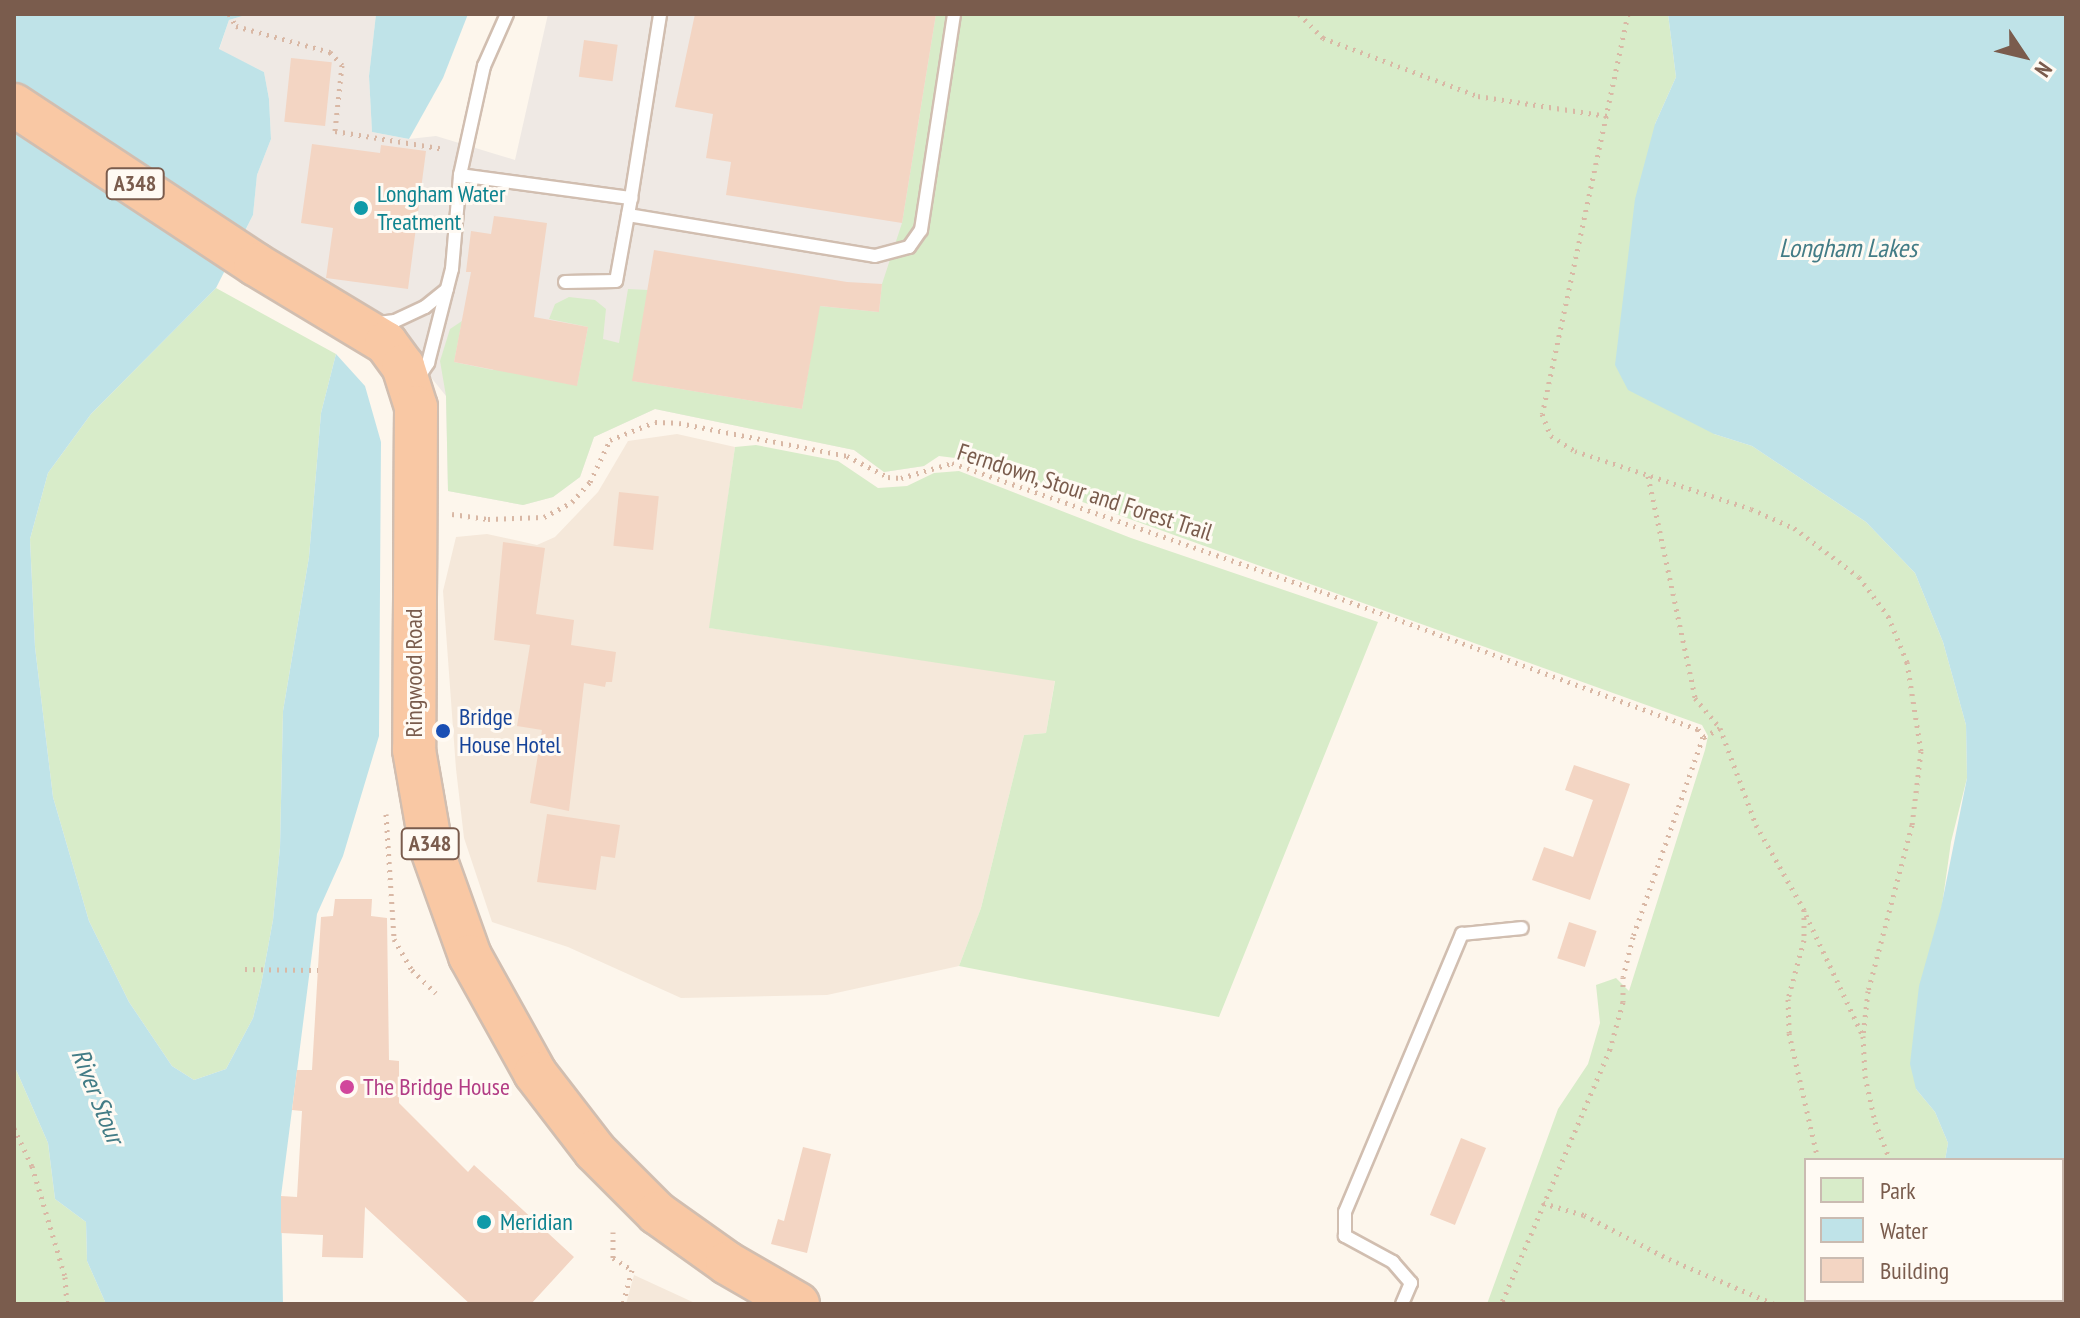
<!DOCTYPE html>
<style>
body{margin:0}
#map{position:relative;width:2080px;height:1318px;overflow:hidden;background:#fdf6ec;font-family:"PT Sans Narrow",sans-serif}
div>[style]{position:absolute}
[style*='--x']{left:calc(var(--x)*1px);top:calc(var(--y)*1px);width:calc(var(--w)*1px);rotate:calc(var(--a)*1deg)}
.residential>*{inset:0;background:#f5e8da}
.industrial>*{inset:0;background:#efe9e4}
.green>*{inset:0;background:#d8ecc9}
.water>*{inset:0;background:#bfe3e8}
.building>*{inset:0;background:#f3d5c3;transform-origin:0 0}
.path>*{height:5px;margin-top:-2.5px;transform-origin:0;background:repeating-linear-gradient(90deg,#d9b8a5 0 2px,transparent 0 8px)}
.roads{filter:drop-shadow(2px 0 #d1beb0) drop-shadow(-2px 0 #d1beb0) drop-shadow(0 2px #d1beb0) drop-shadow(0 -2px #d1beb0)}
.service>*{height:12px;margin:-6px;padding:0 6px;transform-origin:6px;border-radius:6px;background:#fff}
.trunk>*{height:42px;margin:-21px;padding:0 21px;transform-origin:21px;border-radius:21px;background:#f9c8a4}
.dots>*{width:22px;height:22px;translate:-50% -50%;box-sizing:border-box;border:4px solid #fffaf3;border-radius:50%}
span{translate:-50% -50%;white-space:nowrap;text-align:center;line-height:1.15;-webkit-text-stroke:6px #fffaf3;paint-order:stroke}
.shield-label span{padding:2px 6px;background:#fffaf3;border:2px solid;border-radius:6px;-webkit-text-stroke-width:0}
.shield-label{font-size:22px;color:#7a5c4d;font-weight:700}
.culture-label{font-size:24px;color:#0d838f}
.left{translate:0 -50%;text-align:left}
.street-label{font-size:24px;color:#7a5c4d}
.transit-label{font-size:24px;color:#164399}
.hotel-label{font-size:24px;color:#b23c85}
.water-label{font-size:26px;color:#437c86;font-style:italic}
.frame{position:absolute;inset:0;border:16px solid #7a5c4d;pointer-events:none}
.legend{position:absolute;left:1804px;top:1158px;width:260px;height:144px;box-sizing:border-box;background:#fffaf3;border:2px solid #cabbb1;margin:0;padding:10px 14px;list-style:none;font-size:24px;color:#7a5c4d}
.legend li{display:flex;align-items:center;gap:16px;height:40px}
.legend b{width:40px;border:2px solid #cabbb1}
.north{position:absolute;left:1984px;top:16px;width:80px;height:80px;-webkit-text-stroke:6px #fffaf3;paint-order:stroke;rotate:125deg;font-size:22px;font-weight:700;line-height:32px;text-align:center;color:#7a5c4d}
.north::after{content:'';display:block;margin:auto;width:28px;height:36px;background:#7a5c4d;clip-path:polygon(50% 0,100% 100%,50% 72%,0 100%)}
</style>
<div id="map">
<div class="residential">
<i style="clip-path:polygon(677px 434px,735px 447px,710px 628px,1055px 680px,1046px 733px,1024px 735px,981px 908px,959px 966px,827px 995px,681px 998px,568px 947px,492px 922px,464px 838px,456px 769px,443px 591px,456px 537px,487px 534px,537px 545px,555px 537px,598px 492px,628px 441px)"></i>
<i style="clip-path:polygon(634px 1275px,697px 1304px,626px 1304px)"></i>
</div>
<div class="industrial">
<i style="clip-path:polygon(249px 14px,376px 14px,369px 76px,372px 132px,409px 139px,436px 136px,515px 160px,548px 14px,972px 14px,924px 466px,884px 472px,854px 450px,655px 409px,594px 437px,580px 477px,553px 497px,523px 505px,448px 491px,446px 396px,405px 345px,241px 239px,253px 215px,257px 175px,271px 139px,269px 99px,264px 72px,219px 50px,229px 20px)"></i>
</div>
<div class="green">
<i style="clip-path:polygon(936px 14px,1668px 14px,1676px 77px,1655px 124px,1714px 434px,1752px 446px,1866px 522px,1915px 573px,1943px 642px,1966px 725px,1967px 778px,1951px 842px,1916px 1089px,1935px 1112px,1948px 1143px,1945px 1160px,1806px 1160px,1806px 1300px,2046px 1300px,2053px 1304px,1487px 1304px,1558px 1109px,1588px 1064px,1600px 1023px,1596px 985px,1616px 978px,1629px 991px,1705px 750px,1708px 736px,1702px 725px,963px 459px,939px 456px,924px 466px,884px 472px,854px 450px,655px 409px,594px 437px,580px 477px,553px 497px,523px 505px,448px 491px,446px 396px,440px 361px,450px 329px,462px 321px,454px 362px,493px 370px,504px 316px,533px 316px,577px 385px,588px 327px,549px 319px,555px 304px,569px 297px,595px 300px,606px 309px,603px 339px,619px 343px,628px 289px,648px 290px,633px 381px,802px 409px,819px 306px,879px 312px,882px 284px,902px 223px)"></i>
<i style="clip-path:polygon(216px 288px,336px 354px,321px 413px,309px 557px,283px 711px,280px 847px,273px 920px,261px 985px,253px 1018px,226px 1069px,194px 1080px,172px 1066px,129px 1002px,89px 921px,53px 797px,35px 647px,30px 539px,48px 473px,91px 414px)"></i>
<i style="clip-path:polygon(756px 445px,838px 461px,878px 488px,907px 486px,934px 473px,959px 471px,1131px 538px,1378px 622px,1219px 1017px,959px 966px,981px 908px,1024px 735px,1046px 733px,1055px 681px,709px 628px,735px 447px)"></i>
<i style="clip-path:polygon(14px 1065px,48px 1143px,55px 1199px,86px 1222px,87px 1261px,106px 1304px,14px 1304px)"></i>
</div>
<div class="water">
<i style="clip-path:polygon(14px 14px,249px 14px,229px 20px,219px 49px,264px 72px,269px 99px,271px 139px,257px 175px,253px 215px,216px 288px,91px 414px,48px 473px,30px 539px,35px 647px,53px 797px,89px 921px,129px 1002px,172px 1066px,194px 1080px,226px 1069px,253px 1018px,261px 985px,273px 920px,280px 847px,283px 711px,309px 557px,321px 413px,336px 354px,365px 386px,381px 442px,379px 736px,343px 856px,317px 914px,281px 1196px,283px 1304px,106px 1304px,87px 1261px,86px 1222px,55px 1199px,48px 1143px,14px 1065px)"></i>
<i style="clip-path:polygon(376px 14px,468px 14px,443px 78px,409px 139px,372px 132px,369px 76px)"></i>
<i style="clip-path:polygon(1668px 14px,2066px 14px,2066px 1304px,2046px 1300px,2062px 1300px,2062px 1160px,1945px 1160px,1948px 1143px,1935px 1112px,1916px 1089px,1910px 1064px,1919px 986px,1941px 908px,1967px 778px,1966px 725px,1943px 642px,1915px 573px,1866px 522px,1752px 446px,1714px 434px,1628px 390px,1615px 365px,1635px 199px,1655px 124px,1676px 77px)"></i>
</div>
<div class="building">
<i style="clip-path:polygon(695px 14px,936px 14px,902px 223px,726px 195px,731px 162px,706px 158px,713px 114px,675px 107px)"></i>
<i style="left:584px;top:40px;width:34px;height:37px;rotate:8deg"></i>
<i style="left:291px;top:58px;width:41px;height:64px;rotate:6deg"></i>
<i style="clip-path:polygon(312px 144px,380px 153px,381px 145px,426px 151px,408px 289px,326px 278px,333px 228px,301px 223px)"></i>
<i style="clip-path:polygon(494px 216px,547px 223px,534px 317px,588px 327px,577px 386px,454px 362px,471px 272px,466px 272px,471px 231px,491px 234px)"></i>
<i style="clip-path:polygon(654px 250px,847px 282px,882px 284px,879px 312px,820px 306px,802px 409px,632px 381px)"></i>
<i style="left:619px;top:492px;width:40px;height:54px;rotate:6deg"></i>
<i style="clip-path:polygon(503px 542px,545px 548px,536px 614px,574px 620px,571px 645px,616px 652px,612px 682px,606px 682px,605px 687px,584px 683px,569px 811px,530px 803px,542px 730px,517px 726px,530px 645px,494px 640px)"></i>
<i style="clip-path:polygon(1574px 765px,1630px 784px,1590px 900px,1532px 880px,1544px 847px,1573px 857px,1593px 800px,1565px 790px)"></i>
<i style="clip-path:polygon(547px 814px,620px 825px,615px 858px,601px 856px,596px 890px,537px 882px)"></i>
<i style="clip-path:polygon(335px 899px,372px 899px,371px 916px,387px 918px,389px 1060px,399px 1061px,399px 1103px,468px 1172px,474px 1165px,574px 1257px,531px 1304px,470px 1304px,365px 1207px,363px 1258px,322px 1257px,323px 1235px,281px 1233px,281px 1196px,297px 1197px,302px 1111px,292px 1110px,297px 1070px,312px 1070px,321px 917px,333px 916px)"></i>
<i style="left:1569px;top:922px;width:29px;height:38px;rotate:18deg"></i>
<i style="left:1461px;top:1138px;width:27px;height:83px;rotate:22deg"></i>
<i style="clip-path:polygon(803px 1147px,831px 1154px,807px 1253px,771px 1244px,778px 1219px,784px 1221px)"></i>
</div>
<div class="path">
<i style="--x:229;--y:14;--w:14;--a:60"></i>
<i style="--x:236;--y:26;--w:98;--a:15.5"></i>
<i style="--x:330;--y:52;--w:18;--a:47"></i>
<i style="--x:342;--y:65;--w:66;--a:96.1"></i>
<i style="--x:335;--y:131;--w:111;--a:9.3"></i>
<i style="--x:1299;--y:14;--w:34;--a:45"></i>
<i style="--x:1323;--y:38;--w:165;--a:20.5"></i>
<i style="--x:1478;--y:96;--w:131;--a:8.8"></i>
<i style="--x:1628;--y:14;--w:409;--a:102.1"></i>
<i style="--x:1542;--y:414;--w:24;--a:68"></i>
<i style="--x:1551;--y:436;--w:28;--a:32"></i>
<i style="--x:1575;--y:451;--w:185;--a:18.2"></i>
<i style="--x:1751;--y:509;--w:47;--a:23.8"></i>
<i style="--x:1794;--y:528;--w:81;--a:37"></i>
<i style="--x:1859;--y:577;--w:49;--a:53.4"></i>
<i style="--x:1888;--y:616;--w:50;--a:67.6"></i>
<i style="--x:1907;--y:662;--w:90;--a:81.1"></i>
<i style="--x:1921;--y:751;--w:75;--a:96.9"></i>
<i style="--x:1912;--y:825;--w:172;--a:104.8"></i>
<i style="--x:1868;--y:991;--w:45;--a:96.3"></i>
<i style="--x:1863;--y:1036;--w:40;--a:87.1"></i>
<i style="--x:1865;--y:1076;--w:47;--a:77.7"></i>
<i style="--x:1875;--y:1122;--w:41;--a:68.5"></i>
<i style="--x:1648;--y:476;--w:227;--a:78"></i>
<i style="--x:1695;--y:698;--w:39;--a:50"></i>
<i style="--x:1720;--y:728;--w:103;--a:69.6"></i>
<i style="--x:1756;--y:825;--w:98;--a:60.5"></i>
<i style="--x:1804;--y:910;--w:30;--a:90"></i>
<i style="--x:1804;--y:940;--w:61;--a:105.2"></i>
<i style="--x:1788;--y:999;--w:34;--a:88"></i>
<i style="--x:1789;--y:1033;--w:130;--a:77.1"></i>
<i style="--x:452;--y:514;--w:36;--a:8"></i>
<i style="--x:488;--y:519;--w:56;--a:-2"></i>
<i style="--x:544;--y:517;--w:32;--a:-28"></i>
<i style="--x:572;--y:502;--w:27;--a:-48"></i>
<i style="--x:590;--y:482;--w:47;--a:-64.5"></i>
<i style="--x:610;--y:440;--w:48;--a:-21.8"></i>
<i style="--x:655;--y:422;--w:24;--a:2"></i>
<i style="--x:679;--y:423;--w:171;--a:11.1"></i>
<i style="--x:847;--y:456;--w:46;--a:27.1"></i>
<i style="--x:888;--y:477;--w:13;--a:4"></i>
<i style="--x:901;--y:478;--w:53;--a:-16.4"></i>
<i style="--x:952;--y:463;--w:390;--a:19.2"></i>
<i style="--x:1320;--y:591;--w:402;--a:20.1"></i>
<i style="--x:1698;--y:729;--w:9;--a:58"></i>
<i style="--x:1703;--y:737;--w:212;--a:109.3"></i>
<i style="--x:1633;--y:937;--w:41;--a:104"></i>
<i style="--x:1623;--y:977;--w:25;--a:90"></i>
<i style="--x:1623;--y:1002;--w:49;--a:105.5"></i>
<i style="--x:1610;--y:1049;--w:277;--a:113.1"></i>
<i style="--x:1704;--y:737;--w:18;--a:-29"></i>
<i style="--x:386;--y:814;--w:125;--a:86.3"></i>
<i style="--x:394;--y:939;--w:36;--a:60"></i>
<i style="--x:412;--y:970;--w:33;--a:44"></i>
<i style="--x:1806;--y:915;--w:134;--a:64.8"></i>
<i style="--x:245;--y:969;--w:73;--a:0.8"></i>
<i style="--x:14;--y:1128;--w:42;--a:64.7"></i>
<i style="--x:32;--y:1166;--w:116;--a:73.4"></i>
<i style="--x:65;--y:1277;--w:27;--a:86"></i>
<i style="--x:1543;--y:1203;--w:43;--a:16.3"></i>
<i style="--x:1584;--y:1215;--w:96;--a:27.4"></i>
<i style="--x:1669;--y:1259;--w:114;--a:23.2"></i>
<i style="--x:613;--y:1232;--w:26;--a:90"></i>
<i style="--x:613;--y:1258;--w:22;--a:32"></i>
<i style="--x:632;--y:1270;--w:35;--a:105"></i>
<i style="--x:1871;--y:1300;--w:4;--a:63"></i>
<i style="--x:1963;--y:1300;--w:5;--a:53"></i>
</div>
<div class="roads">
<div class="service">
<i style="--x:460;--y:175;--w:173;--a:7.7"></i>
<i style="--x:631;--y:198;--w:84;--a:100.2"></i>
<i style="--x:616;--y:281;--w:51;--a:178.9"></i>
<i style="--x:631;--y:198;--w:186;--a:-81"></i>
<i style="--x:628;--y:215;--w:250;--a:9.4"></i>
<i style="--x:875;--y:256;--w:35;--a:-15"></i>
<i style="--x:909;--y:247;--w:21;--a:-55"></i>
<i style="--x:921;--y:230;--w:219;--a:-81.3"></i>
<i style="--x:378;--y:323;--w:17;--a:-7"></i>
<i style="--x:395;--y:321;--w:33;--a:-25"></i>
<i style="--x:425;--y:307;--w:28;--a:-39"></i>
<i style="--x:416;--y:381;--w:22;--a:-56"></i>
<i style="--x:428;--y:363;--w:97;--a:-75.7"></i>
<i style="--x:452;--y:269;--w:94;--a:-85.1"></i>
<i style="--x:460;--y:175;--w:112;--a:-77.6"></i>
<i style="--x:484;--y:66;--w:57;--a:-66.1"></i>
<i style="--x:1402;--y:1304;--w:23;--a:-67"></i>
<i style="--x:1411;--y:1283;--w:28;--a:-131"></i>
<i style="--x:1393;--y:1262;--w:55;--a:-151.6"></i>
<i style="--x:1345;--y:1236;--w:24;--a:-90"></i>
<i style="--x:1345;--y:1212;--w:302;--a:-67.2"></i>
<i style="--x:1462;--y:934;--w:60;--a:-5.7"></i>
</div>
<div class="trunk">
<i style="--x:14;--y:105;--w:289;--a:33.4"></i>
<i style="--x:255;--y:264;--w:153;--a:31.1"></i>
<i style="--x:386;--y:343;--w:29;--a:54"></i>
<i style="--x:403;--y:366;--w:43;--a:72.4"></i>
<i style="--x:416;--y:407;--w:343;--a:90.3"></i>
<i style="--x:414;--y:750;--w:98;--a:80.1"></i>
<i style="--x:431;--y:847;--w:116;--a:70.3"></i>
<i style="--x:470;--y:956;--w:134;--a:60.9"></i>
<i style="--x:535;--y:1073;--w:98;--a:52.4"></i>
<i style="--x:595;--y:1151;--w:88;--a:45"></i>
<i style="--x:657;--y:1213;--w:86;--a:35.5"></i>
<i style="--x:727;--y:1263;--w:82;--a:30"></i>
</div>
</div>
<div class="dots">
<i style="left:361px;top:208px;background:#0f9aa8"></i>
<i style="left:443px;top:731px;background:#1a4fb4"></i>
<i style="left:347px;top:1087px;background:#d1479c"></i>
<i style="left:484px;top:1222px;background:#0f9aa8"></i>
</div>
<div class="shield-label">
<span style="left:135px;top:184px">A348</span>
<span style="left:430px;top:844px">A348</span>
</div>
<div class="culture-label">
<span class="left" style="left:377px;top:208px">Longham Water<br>Treatment</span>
<span class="left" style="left:500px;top:1222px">Meridian</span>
</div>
<div class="street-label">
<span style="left:1085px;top:492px;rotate:18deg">Ferndown, Stour and Forest Trail</span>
<span style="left:414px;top:673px;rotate:-90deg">Ringwood Road</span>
</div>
<div class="transit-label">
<span class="left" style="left:459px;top:731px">Bridge<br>House Hotel</span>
</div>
<div class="hotel-label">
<span class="left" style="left:363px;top:1087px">The Bridge House</span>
</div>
<div class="water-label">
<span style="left:1848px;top:248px">Longham Lakes</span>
<span style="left:98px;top:1096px;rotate:68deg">River Stour</span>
</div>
<div class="frame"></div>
<ul class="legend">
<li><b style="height:22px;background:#d8ecc9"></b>Park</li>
<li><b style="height:22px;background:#bfe3e8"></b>Water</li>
<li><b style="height:22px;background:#f3d5c3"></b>Building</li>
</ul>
<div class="north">N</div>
</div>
